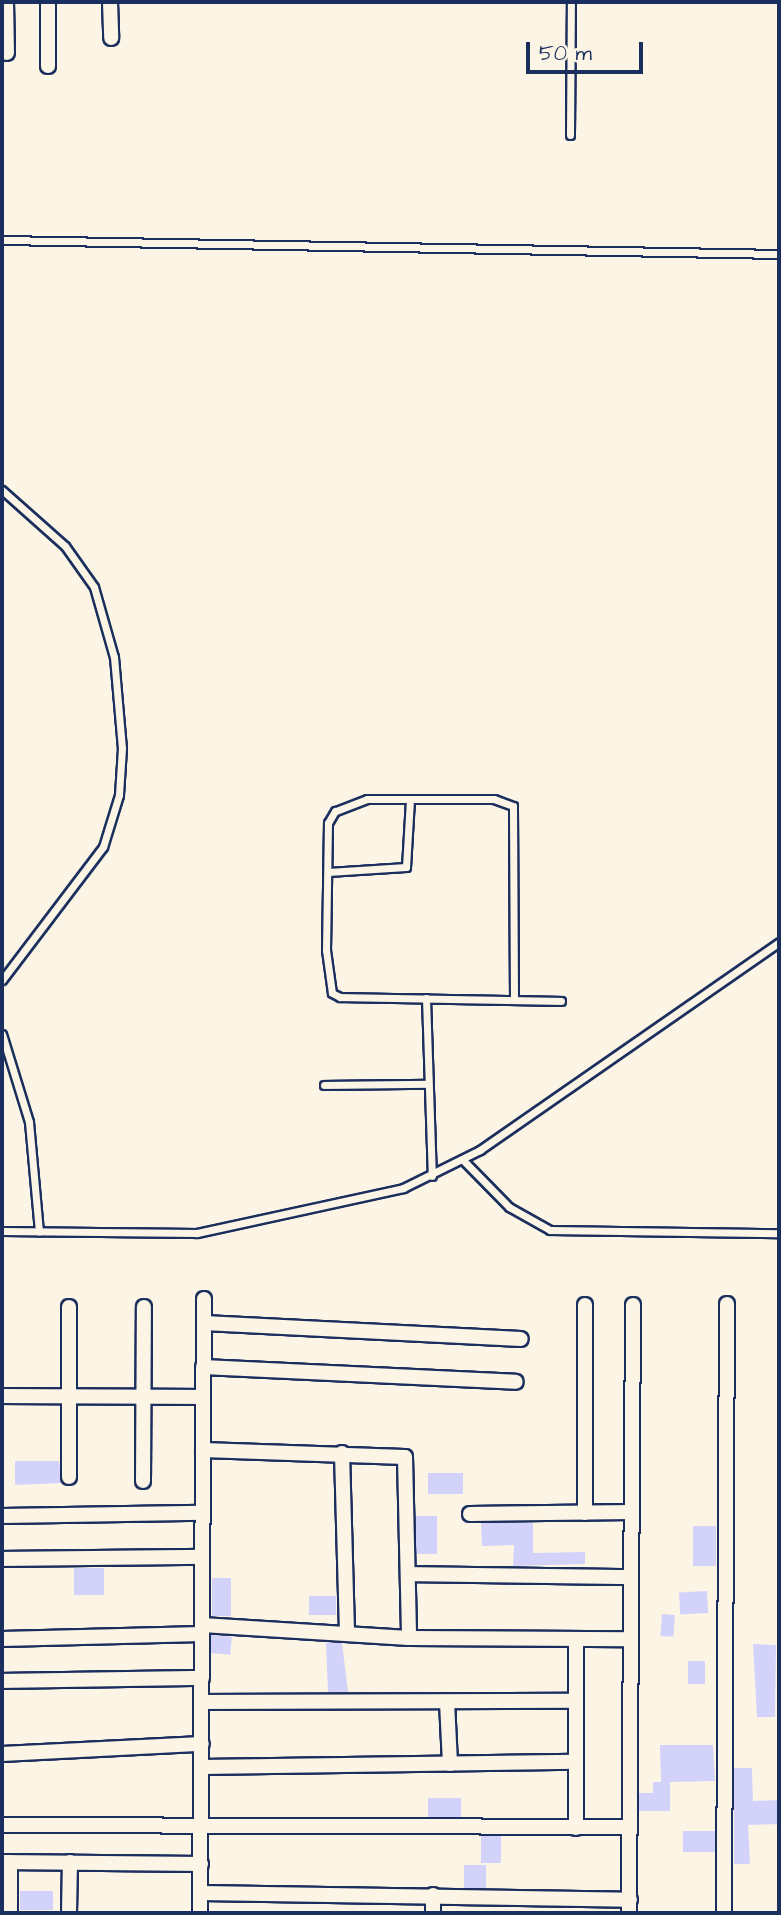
<!DOCTYPE html>
<style>
body{margin:0}
#map{position:relative;width:781px;height:1915px;overflow:hidden;background:#fcf5e5;font-family:"Architects Daughter",sans-serif}
div>[style]{position:absolute}
[style*='--x']{left:calc(var(--x)*1px);top:calc(var(--y)*1px);width:calc(var(--w)*1px);rotate:calc(var(--a)*1deg)}
.building>*{inset:0;background:#d2d2fb;transform-origin:0 0}
.roads{filter:drop-shadow(2px 0 #1b2f5e) drop-shadow(-2px 0 #1b2f5e) drop-shadow(0 2px #1b2f5e) drop-shadow(0 -2px #1b2f5e)}
.service>*{height:7px;margin:-3.5px;padding:0 3.5px;transform-origin:3.5px;border-radius:3.5px;background:#fcf5e5}
.minor>*{height:14px;margin:-7px;padding:0 7px;transform-origin:7px;border-radius:7px;background:#fcf5e5}
span{translate:-50% -50%;white-space:nowrap;text-align:center;line-height:1.15;-webkit-text-stroke:6px #fcf5e5;paint-order:stroke}
.frame{position:absolute;inset:0;border:4px solid #1b2f5e;pointer-events:none}
.scale{position:absolute;left:526px;top:42px;width:117px;height:32px;box-sizing:border-box;border:4px solid #1b2f5e;border-top:0;padding-left:9px;font-size:21px;line-height:24px;white-space:nowrap;color:#1b2f5e;-webkit-text-stroke:5px #fcf5e5;paint-order:stroke}
</style>
<div id="map">
<div class="building">
<i style="clip-path:polygon(15px 1461px,59px 1461px,62px 1483px,15px 1485px)"></i>
<i style="left:428px;top:1473px;width:35px;height:21px"></i>
<i style="left:416px;top:1516px;width:21px;height:38px"></i>
<i style="clip-path:polygon(481px 1523px,533px 1523px,533px 1553px,585px 1552px,585px 1564px,513px 1566px,514px 1545px,482px 1546px)"></i>
<i style="left:693px;top:1526px;width:23px;height:40px"></i>
<i style="left:74px;top:1568px;width:30px;height:27px"></i>
<i style="left:212px;top:1578px;width:19px;height:38px"></i>
<i style="left:707px;top:1591px;width:22px;height:28px;rotate:87deg"></i>
<i style="left:309px;top:1596px;width:27px;height:19px"></i>
<i style="left:662px;top:1614px;width:13px;height:22px;rotate:4deg"></i>
<i style="left:211px;top:1635px;width:21px;height:18px;rotate:5deg"></i>
<i style="clip-path:polygon(326px 1643px,342px 1643px,348px 1692px,328px 1692px)"></i>
<i style="clip-path:polygon(753px 1644px,776px 1645px,775px 1717px,757px 1717px)"></i>
<i style="left:688px;top:1661px;width:17px;height:23px"></i>
<i style="clip-path:polygon(660px 1745px,713px 1745px,715px 1781px,670px 1782px,670px 1811px,639px 1811px,639px 1793px,653px 1793px,653px 1782px,661px 1782px)"></i>
<i style="clip-path:polygon(734px 1768px,752px 1768px,753px 1801px,779px 1800px,779px 1824px,748px 1825px,750px 1864px,734px 1864px)"></i>
<i style="left:428px;top:1798px;width:33px;height:19px"></i>
<i style="left:715px;top:1831px;width:21px;height:32px;rotate:90deg"></i>
<i style="left:481px;top:1836px;width:20px;height:27px"></i>
<i style="left:464px;top:1865px;width:22px;height:23px"></i>
<i style="left:20px;top:1891px;width:33px;height:19px"></i>
</div>
<div class="roads">
<div class="service">
<i style="--x:570;--y:135;--w:133;--a:-89.6"></i>
<i style="--x:2;--y:240;--w:777;--a:1.03"></i>
<i style="--x:2;--y:490;--w:84;--a:41.6"></i>
<i style="--x:65;--y:546;--w:50;--a:54.7"></i>
<i style="--x:94;--y:587;--w:73;--a:74.1"></i>
<i style="--x:114;--y:657;--w:91;--a:85"></i>
<i style="--x:122;--y:748;--w:47;--a:93.7"></i>
<i style="--x:119;--y:795;--w:54;--a:107.1"></i>
<i style="--x:103;--y:847;--w:167;--a:127.2"></i>
<i style="--x:328;--y:872;--w:78;--a:-3.7"></i>
<i style="--x:406;--y:867;--w:68;--a:-86.6"></i>
<i style="--x:426;--y:998;--w:178;--a:88.1"></i>
<i style="--x:514;--y:1000;--w:194;--a:-90.3"></i>
<i style="--x:513;--y:806;--w:20;--a:-160"></i>
<i style="--x:494;--y:799;--w:127;--a:180"></i>
<i style="--x:367;--y:799;--w:34;--a:159"></i>
<i style="--x:335;--y:811;--w:14;--a:120"></i>
<i style="--x:328;--y:823;--w:127;--a:90.9"></i>
<i style="--x:326;--y:950;--w:43;--a:82.1"></i>
<i style="--x:332;--y:993;--w:9;--a:27"></i>
<i style="--x:340;--y:997;--w:221;--a:1"></i>
<i style="--x:2;--y:1034;--w:92;--a:72.9"></i>
<i style="--x:29;--y:1122;--w:110;--a:84.8"></i>
<i style="--x:324;--y:1085;--w:104;--a:-0.6"></i>
<i style="--x:463;--y:1160;--w:66;--a:45.6"></i>
<i style="--x:509;--y:1207;--w:47;--a:29.3"></i>
<i style="--x:550;--y:1230;--w:229;--a:0.8"></i>
<i style="--x:2;--y:1231;--w:195;--a:0.6"></i>
<i style="--x:197;--y:1233;--w:211;--a:-12.3"></i>
<i style="--x:403;--y:1188;--w:86;--a:-26.3"></i>
<i style="--x:480;--y:1150;--w:364;--a:-34.8"></i>
</div>
<div class="minor">
<i style="--x:6;--y:2;--w:51;--a:88.9"></i>
<i style="--x:48;--y:2;--w:64;--a:90"></i>
<i style="--x:110;--y:2;--w:36;--a:88"></i>
<i style="--x:585;--y:1305;--w:208;--a:90"></i>
<i style="--x:69;--y:1307;--w:170;--a:90"></i>
<i style="--x:204;--y:1323;--w:317;--a:2.9"></i>
<i style="--x:203;--y:1367;--w:313;--a:2.7"></i>
<i style="--x:2;--y:1396;--w:201;--a:0.3"></i>
<i style="--x:203;--y:1450;--w:202;--a:2"></i>
<i style="--x:405;--y:1457;--w:181;--a:88.7"></i>
<i style="--x:342;--y:1453;--w:181;--a:88.4"></i>
<i style="--x:143;--y:1481;--w:174;--a:-89.7"></i>
<i style="--x:470;--y:1514;--w:162;--a:-0.7"></i>
<i style="--x:2;--y:1516;--w:201;--a:-0.9"></i>
<i style="--x:2;--y:1559;--w:200;--a:-0.6"></i>
<i style="--x:409;--y:1574;--w:222;--a:0.8"></i>
<i style="--x:202;--y:1625;--w:207;--a:3.6"></i>
<i style="--x:409;--y:1638;--w:220;--a:0.3"></i>
<i style="--x:2;--y:1639;--w:200;--a:-1.4"></i>
<i style="--x:576;--y:1639;--w:189;--a:90"></i>
<i style="--x:2;--y:1681;--w:200;--a:-0.9"></i>
<i style="--x:202;--y:1702;--w:374;--a:-0.2"></i>
<i style="--x:447;--y:1702;--w:62;--a:87.2"></i>
<i style="--x:2;--y:1754;--w:200;--a:-2.9"></i>
<i style="--x:201;--y:1767;--w:375;--a:-0.8"></i>
<i style="--x:2;--y:1825;--w:625;--a:0.18"></i>
<i style="--x:2;--y:1862;--w:199;--a:0.6"></i>
<i style="--x:201;--y:1893;--w:429;--a:0.9"></i>
<i style="--x:10;--y:1913;--w:51;--a:-90"></i>
<i style="--x:69;--y:1913;--w:51;--a:-88.9"></i>
<i style="--x:200;--y:1913;--w:614;--a:-89.63"></i>
<i style="--x:433;--y:1913;--w:18;--a:-90"></i>
<i style="--x:629;--y:1913;--w:608;--a:-89.62"></i>
<i style="--x:724;--y:1913;--w:609;--a:-89.72"></i>
</div>
</div>
<div class="frame"></div>
<div class="scale">50 m</div>
</div>
